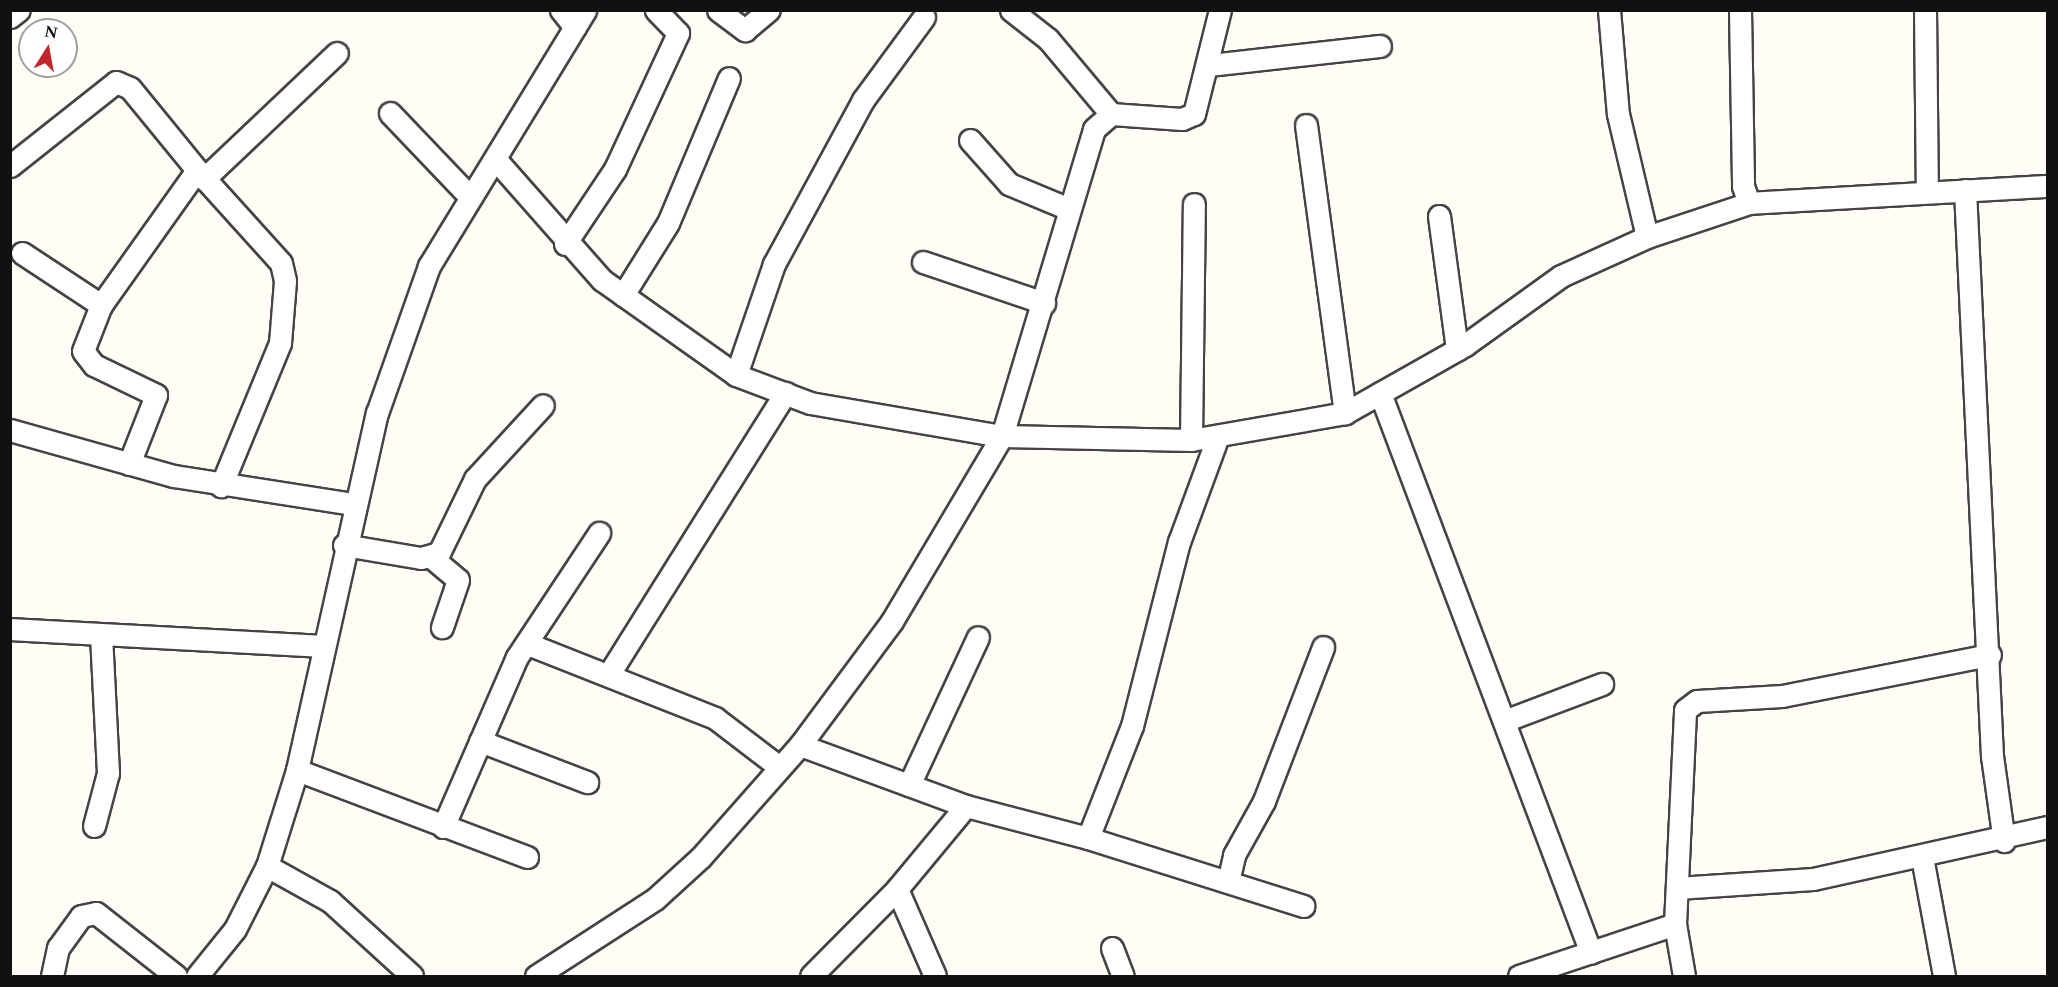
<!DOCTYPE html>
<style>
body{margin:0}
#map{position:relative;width:2058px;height:987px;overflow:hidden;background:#fffdf5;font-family:Spectral,serif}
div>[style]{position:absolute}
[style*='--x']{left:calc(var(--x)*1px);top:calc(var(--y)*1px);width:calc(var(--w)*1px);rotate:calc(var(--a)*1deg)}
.roads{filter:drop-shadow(2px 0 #444) drop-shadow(-2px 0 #444) drop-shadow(0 2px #444) drop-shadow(0 -2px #444)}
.minor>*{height:21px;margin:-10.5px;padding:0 10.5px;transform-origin:10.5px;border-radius:10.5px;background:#fff}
span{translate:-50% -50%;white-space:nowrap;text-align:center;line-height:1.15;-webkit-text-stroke:6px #fff;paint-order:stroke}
.frame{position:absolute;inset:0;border:12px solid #111;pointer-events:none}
.north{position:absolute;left:18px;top:18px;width:60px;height:60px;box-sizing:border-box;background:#fff;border:2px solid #a0a0a0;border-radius:50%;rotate:11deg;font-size:16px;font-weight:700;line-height:24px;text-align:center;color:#111}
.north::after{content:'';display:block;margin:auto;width:21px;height:27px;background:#c4262e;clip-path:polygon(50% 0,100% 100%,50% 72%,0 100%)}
</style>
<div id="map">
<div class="roads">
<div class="minor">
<i style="--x:561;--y:10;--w:22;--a:51"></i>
<i style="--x:718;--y:10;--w:34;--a:37"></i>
<i style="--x:745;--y:30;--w:31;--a:-40"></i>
<i style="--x:1011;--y:10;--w:47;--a:38.1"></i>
<i style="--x:1048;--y:39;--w:98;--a:50"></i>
<i style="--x:1609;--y:10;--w:104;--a:85.1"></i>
<i style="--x:1618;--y:114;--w:126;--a:76.7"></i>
<i style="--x:1740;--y:10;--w:176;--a:89"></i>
<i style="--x:1743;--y:186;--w:18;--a:71"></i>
<i style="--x:1925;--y:10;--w:180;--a:89.4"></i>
<i style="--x:10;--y:17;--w:11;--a:-38"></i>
<i style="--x:1210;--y:65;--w:171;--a:-6.4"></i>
<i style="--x:390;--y:113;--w:116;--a:46.4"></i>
<i style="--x:1306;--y:125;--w:291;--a:82.3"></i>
<i style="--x:970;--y:140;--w:59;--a:48.4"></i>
<i style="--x:1009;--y:184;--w:65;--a:22.6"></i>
<i style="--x:497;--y:161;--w:159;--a:48.6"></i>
<i style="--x:602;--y:280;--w:164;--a:35.3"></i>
<i style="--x:736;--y:375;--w:79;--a:20.7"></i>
<i style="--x:810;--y:403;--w:195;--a:9.8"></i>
<i style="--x:1002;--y:436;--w:189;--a:1.2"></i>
<i style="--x:1191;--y:440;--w:156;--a:-9.9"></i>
<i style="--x:1345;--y:413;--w:138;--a:-29.5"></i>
<i style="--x:1465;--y:345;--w:118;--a:-35.7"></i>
<i style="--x:1561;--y:276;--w:94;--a:-24.4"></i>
<i style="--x:1647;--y:237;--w:108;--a:-18.4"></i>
<i style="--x:1749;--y:203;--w:299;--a:-3.3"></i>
<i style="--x:10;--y:166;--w:135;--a:-38.4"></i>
<i style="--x:116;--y:82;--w:15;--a:23"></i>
<i style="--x:130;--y:88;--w:106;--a:50.7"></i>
<i style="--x:197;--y:170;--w:166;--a:125.4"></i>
<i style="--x:101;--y:305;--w:49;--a:111.4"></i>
<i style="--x:83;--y:351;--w:18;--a:52"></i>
<i style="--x:94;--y:365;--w:69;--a:25.8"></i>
<i style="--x:156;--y:395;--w:74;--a:111.4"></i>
<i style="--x:197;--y:170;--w:125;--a:47.9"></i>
<i style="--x:281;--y:263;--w:18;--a:77"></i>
<i style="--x:285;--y:281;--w:62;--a:94.6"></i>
<i style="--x:280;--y:343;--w:155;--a:112.4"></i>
<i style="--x:204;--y:179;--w:183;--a:-43.5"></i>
<i style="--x:1965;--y:190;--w:567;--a:87.27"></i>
<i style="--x:1992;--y:756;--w:86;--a:82"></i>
<i style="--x:1439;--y:216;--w:135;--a:82.3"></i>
<i style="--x:565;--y:244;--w:90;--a:-56.3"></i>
<i style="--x:615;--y:169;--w:150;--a:-65.1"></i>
<i style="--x:678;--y:33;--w:32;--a:-134"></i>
<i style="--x:22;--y:253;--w:95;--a:33.4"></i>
<i style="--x:923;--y:262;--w:128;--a:18.7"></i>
<i style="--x:623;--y:295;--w:85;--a:-58"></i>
<i style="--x:668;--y:223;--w:157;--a:-67.2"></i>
<i style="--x:736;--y:375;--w:117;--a:-71.1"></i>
<i style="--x:774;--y:264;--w:187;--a:-61.5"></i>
<i style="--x:863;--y:100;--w:103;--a:-53.7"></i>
<i style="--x:1380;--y:393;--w:598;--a:69.35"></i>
<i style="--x:10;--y:430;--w:170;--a:15.7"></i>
<i style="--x:174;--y:476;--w:181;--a:8.9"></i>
<i style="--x:1191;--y:440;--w:236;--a:-89.3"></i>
<i style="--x:344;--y:545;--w:78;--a:9.6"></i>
<i style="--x:421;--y:558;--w:19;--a:-16"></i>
<i style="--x:439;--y:553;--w:82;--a:-64.1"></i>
<i style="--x:475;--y:479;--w:100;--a:-47.4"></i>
<i style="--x:431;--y:557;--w:35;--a:40"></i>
<i style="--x:458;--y:580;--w:50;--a:108.8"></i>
<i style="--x:10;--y:629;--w:313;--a:3.1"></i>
<i style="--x:528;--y:644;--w:201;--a:21.6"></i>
<i style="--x:715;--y:718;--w:81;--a:37.4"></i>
<i style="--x:609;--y:674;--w:332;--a:-57.9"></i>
<i style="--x:1504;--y:721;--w:105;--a:-20.7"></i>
<i style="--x:480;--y:741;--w:115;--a:21"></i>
<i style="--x:800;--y:745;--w:177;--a:20.2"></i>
<i style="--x:966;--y:806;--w:126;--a:14.7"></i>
<i style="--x:1088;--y:838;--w:226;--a:17.5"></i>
<i style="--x:297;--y:770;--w:246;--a:20.7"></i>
<i style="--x:909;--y:785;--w:163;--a:-65"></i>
<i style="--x:94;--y:826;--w:55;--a:-75.2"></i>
<i style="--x:108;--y:773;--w:136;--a:-92.9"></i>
<i style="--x:443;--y:827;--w:185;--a:-66.5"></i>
<i style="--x:517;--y:657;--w:149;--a:-56.5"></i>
<i style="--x:1088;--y:838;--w:120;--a:-68.6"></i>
<i style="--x:1132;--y:726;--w:190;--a:-75.7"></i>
<i style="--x:1179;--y:542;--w:113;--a:-69.8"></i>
<i style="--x:1922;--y:857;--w:121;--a:79.5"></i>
<i style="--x:267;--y:866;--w:72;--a:29.1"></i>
<i style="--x:330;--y:901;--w:111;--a:42.4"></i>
<i style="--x:1228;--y:882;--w:28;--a:-77"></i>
<i style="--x:1234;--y:855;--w:62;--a:-60.9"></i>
<i style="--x:1264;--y:801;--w:165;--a:-69"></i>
<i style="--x:1677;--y:888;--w:136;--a:-3.8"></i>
<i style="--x:1813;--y:879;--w:241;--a:-12.5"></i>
<i style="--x:897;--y:889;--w:95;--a:66.4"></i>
<i style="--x:1112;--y:948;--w:30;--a:69"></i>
<i style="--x:52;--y:976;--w:29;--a:-78"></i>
<i style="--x:58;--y:948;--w:39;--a:-54"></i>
<i style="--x:81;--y:916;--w:15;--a:-11"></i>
<i style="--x:96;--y:913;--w:102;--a:38.2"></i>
<i style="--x:197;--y:976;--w:60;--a:-51"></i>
<i style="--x:235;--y:929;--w:71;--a:-63.1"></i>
<i style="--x:267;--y:866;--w:101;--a:-72.6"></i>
<i style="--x:297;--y:770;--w:366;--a:-77.4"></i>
<i style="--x:377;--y:413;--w:156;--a:-70.5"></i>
<i style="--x:429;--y:266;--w:300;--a:-58.6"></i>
<i style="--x:536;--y:976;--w:142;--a:-32.9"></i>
<i style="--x:655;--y:899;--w:62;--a:-42.4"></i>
<i style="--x:701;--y:857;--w:149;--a:-48.5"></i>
<i style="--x:800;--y:745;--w:154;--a:-53.4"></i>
<i style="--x:892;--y:621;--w:215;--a:-59.3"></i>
<i style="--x:1002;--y:436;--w:320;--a:-73.3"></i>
<i style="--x:1094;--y:129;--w:23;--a:-41"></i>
<i style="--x:1111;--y:114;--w:71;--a:4"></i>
<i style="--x:1182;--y:119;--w:13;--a:-23"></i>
<i style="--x:1194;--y:114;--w:107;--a:-76"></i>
<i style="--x:811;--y:976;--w:122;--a:-45.3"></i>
<i style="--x:897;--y:889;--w:108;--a:-50.3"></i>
<i style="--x:1519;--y:976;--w:164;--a:-18.4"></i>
<i style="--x:1684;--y:976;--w:53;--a:-99.8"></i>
<i style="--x:1675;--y:924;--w:214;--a:-87.3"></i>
<i style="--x:1685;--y:710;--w:15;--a:-37"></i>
<i style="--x:1697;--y:701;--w:85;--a:-3.4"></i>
<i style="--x:1782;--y:696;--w:212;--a:-11.2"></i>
</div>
</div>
<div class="frame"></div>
<div class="north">N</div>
</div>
